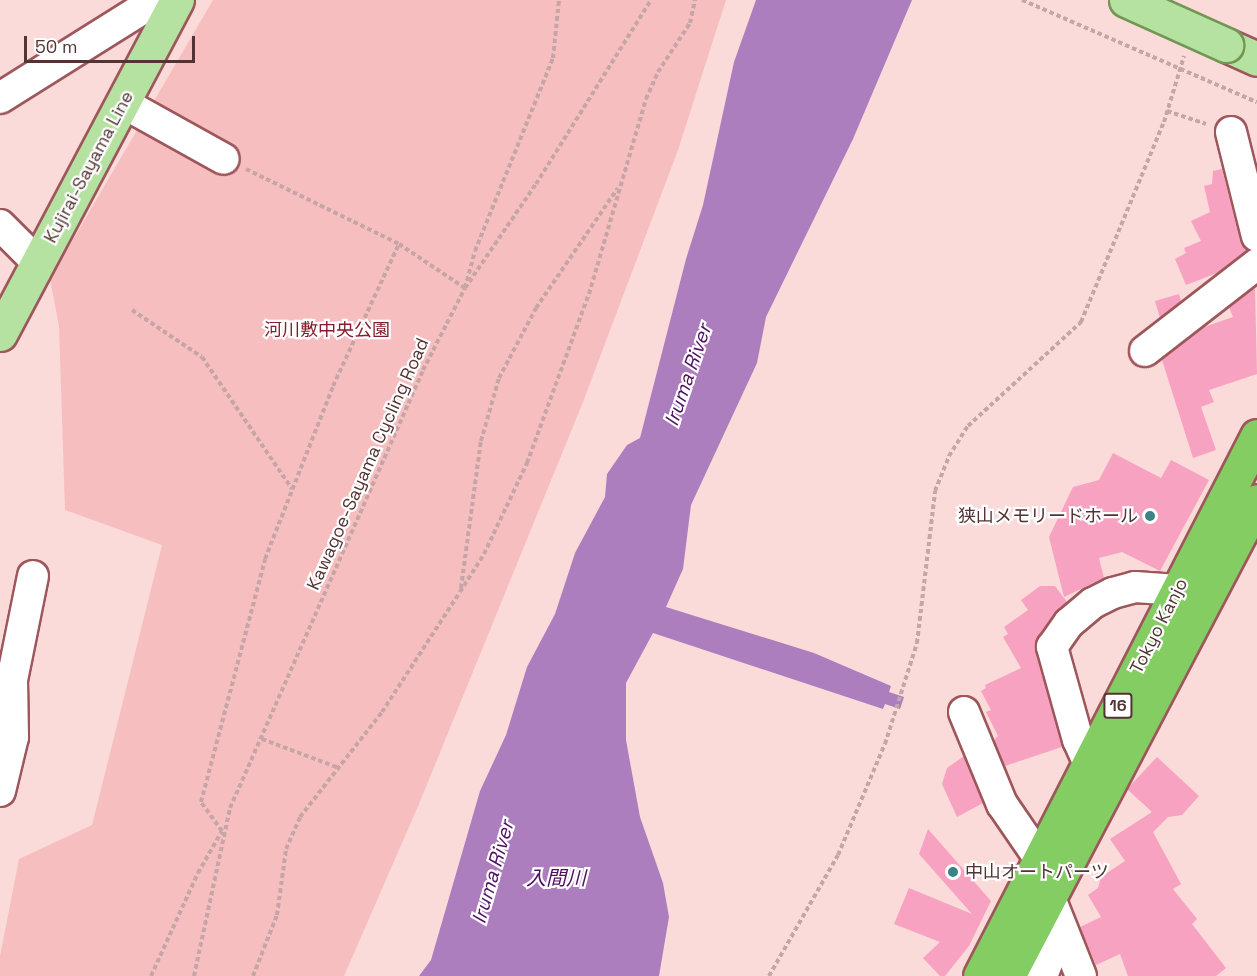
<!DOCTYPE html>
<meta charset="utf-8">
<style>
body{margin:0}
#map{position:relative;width:1257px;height:976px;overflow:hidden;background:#fbdada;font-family:"Space Grotesk","Noto Sans JP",sans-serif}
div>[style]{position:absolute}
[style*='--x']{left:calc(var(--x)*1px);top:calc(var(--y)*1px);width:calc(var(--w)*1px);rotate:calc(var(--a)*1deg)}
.green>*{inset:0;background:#f7bec0}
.water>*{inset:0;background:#ad7ebe}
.building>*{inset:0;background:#f7a2c0}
.path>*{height:4px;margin-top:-2px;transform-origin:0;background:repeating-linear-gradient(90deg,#c6a5a6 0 4.5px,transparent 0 7.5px)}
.roads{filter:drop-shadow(2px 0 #9d575b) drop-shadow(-2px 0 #9d575b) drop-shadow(0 2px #9d575b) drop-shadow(0 -2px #9d575b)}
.minor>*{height:30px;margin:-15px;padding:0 15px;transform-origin:15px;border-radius:15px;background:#fff}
.major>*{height:33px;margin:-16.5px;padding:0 16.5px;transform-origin:16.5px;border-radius:16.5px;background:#b5e1a1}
.highway>*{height:33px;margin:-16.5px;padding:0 16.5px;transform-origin:16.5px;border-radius:16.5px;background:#83cd63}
.path-bridge>*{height:4px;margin-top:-2px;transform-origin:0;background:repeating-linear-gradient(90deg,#c6a5a6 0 4.5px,transparent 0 7.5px)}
.bridges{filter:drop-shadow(2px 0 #729753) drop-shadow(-2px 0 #729753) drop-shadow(0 2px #729753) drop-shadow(0 -2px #729753)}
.major-bridge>*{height:33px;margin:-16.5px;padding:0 16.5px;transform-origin:16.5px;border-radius:16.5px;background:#b5e1a1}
.dots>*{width:16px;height:16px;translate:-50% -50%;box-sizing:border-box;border:3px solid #fff;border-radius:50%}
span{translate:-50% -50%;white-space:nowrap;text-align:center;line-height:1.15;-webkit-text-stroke:4.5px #fff;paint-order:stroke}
.shield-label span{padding:2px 4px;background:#fff;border:2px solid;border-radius:4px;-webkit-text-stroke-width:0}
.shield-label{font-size:16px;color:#533334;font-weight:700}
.street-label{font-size:18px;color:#533334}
.park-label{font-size:18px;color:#841e2e}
.poi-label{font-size:18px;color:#533334}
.right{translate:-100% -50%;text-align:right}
.left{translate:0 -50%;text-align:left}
.water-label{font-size:20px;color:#4f1161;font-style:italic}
.scale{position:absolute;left:24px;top:36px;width:171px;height:27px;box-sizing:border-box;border:3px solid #533334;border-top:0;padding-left:8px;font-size:18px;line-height:21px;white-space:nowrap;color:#533334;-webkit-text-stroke:4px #fff;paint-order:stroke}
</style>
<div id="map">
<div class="green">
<i style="clip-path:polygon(213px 0,726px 0,678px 150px,583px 402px,419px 804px,344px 976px,0 976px,0 956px,19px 859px,92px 825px,162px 545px,65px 510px,59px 326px,50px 279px)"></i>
</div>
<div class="water">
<i style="clip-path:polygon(756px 0,912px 0,853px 139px,766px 317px,757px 363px,691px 505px,683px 569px,666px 607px,814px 653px,891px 686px,889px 692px,904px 697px,900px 709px,885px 704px,883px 709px,653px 633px,626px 683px,626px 740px,640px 817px,663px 883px,669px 917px,659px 976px,419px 976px,431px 960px,480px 791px,506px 735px,527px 667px,555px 614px,575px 553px,605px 497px,607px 474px,627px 445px,640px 438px,686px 259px,703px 205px,734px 62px)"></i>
</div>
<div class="building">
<i style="clip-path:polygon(1222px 169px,1240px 240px,1248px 250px,1217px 273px,1186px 285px,1175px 259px,1186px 253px,1184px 248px,1201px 241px,1191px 221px,1210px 212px,1204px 186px,1212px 184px,1213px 171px)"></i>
<i style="clip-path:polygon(1255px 288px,1257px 374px,1209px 390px,1214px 402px,1201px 407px,1216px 450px,1193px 458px,1162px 360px,1204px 327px,1233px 317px,1229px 307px)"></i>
<i style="clip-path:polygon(1179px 294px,1181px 301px,1160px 318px,1155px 301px)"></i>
<i style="clip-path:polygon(1113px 453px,1161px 478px,1171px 460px,1209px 480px,1160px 571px,1122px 552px,1099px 558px,1104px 578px,1064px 597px,1049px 537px,1073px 487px,1099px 480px)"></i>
<i style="clip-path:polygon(1040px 586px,1055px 586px,1067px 602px,1055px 613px,1035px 645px,1062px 747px,1005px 766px,994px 740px,998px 736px,986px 712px,991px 710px,981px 691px,986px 688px,985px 685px,1021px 668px,1003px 637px,1008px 634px,1004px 627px,1028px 610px,1021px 600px)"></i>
<i style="clip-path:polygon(964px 756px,983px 803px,957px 817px,942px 784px,947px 768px)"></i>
<i style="clip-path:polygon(1157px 757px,1199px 796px,1182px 815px,1168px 817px,1153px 832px,1181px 884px,1173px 889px,1197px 919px,1192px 924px,1226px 968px,1216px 976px,1128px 976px,1120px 954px,1096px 965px,1080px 927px,1101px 917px,1088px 895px,1098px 888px,1101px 877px,1125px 861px,1110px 839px,1152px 812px,1127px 789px)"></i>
<i style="clip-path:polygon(928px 829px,991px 901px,969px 946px,945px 976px,940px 976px,923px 958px,940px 942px,894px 924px,909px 888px,972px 914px,919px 854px)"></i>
</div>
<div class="path">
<i style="--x:1167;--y:111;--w:41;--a:18.4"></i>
<i style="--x:246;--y:169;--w:170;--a:26.1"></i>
<i style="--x:399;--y:244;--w:79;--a:33.7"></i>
<i style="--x:465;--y:288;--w:38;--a:-75"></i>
<i style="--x:475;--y:251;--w:208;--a:-68"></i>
<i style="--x:553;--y:58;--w:58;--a:-84.1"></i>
<i style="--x:132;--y:310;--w:84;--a:33.9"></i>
<i style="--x:202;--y:357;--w:160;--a:55.7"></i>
<i style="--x:461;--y:588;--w:148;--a:-82.3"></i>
<i style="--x:481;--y:441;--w:66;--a:-74.1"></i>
<i style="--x:499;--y:378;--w:79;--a:-62.1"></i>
<i style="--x:536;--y:308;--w:145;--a:-55.7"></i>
<i style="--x:262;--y:739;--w:82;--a:20.6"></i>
<i style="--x:151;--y:976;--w:113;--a:-65.5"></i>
<i style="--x:198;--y:873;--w:48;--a:-60.3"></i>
<i style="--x:222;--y:831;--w:36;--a:-126"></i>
<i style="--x:201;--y:802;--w:251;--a:-75.2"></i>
<i style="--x:265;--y:559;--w:186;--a:-68.5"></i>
<i style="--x:333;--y:386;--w:157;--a:-65.1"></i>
<i style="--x:194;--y:976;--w:172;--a:-77.9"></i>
<i style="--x:230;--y:808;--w:479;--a:-66.2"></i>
<i style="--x:423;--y:370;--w:92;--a:-62.9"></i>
<i style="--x:465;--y:288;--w:126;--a:-55.7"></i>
<i style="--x:536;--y:184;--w:217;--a:-58"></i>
<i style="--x:253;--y:976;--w:66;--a:-68.5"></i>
<i style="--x:277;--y:915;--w:67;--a:-82.2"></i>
<i style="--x:286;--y:849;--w:35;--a:-66"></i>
<i style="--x:300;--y:817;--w:133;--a:-52"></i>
<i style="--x:382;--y:712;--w:143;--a:-57"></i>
<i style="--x:460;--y:592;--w:45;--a:-57.7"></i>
<i style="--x:484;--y:554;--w:101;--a:-64.7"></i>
<i style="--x:527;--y:463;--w:180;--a:-69.9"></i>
<i style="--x:589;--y:294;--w:203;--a:-73.7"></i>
<i style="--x:646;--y:99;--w:30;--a:-66"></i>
<i style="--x:658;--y:72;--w:59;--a:-56.9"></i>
<i style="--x:690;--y:23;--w:24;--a:-78"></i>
<i style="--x:769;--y:976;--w:139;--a:-60.3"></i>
<i style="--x:838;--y:855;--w:121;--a:-67.1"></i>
<i style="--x:885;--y:744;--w:106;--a:-72.4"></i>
<i style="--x:917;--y:643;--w:153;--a:-83.2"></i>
<i style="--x:935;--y:491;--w:38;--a:-68"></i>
<i style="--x:949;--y:456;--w:36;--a:-58"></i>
<i style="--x:968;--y:426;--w:154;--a:-42.6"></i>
<i style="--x:1081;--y:322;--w:217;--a:-67.5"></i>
<i style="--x:1164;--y:122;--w:69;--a:-73.1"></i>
</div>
<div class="roads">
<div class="minor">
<i style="--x:0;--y:98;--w:184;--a:-32.1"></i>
<i style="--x:123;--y:103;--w:115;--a:29"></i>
<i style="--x:1231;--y:132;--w:107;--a:76"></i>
<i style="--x:0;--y:225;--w:54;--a:45"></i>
<i style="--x:1145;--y:351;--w:142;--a:-37.8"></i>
<i style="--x:964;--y:712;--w:100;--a:67.6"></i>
<i style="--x:1002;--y:804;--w:65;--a:55.6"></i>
<i style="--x:1088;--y:762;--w:24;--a:-114"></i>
<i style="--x:1078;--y:740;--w:97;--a:-105.6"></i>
<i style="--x:1052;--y:647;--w:29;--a:-55"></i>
<i style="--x:1069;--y:623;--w:31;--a:-40"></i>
<i style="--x:1093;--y:603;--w:22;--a:-27"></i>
<i style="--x:1113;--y:593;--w:23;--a:-15"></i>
<i style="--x:1135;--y:587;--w:43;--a:4"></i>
<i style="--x:0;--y:791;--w:56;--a:-76.5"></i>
<i style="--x:13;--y:737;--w:57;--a:-91"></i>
<i style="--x:12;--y:680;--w:106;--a:-78.6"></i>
<i style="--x:1048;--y:893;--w:89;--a:68.3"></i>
<i style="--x:1042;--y:976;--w:52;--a:-68.4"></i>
</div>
<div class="major">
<i style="--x:1226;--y:45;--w:34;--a:24"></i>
<i style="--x:0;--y:334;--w:378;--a:-62.1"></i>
</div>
<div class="highway">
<i style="--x:980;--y:976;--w:607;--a:-62.84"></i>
<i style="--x:1008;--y:976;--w:536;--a:-62.34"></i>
</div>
</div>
<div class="path-bridge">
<i style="--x:1022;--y:0;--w:256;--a:23.5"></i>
</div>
<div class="bridges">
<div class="major-bridge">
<i style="--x:1126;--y:0;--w:110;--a:24.2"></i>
</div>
</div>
<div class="dots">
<i style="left:1150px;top:516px;background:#3b8385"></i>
<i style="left:953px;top:872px;background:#3b8385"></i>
</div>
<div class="shield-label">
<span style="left:1118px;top:706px">16</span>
</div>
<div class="street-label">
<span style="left:89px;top:167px;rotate:-62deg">Kujirai-Sayama Line</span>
<span style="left:368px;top:464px;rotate:-66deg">Kawagoe-Sayama Cycling Road</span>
<span style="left:1159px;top:626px;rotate:-63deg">Tokyo Kanjo</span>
</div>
<div class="park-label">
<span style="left:327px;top:330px">河川敷中央公園</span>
</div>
<div class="poi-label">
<span class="right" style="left:1138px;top:516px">狭山メモリードホール</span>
<span class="left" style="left:965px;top:872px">中山オートパーツ</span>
</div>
<div class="water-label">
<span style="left:688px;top:375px;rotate:-71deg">Iruma River</span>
<span style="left:493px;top:872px;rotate:-74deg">Iruma River</span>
<span style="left:556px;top:878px">入間川</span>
</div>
<div class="scale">50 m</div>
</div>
